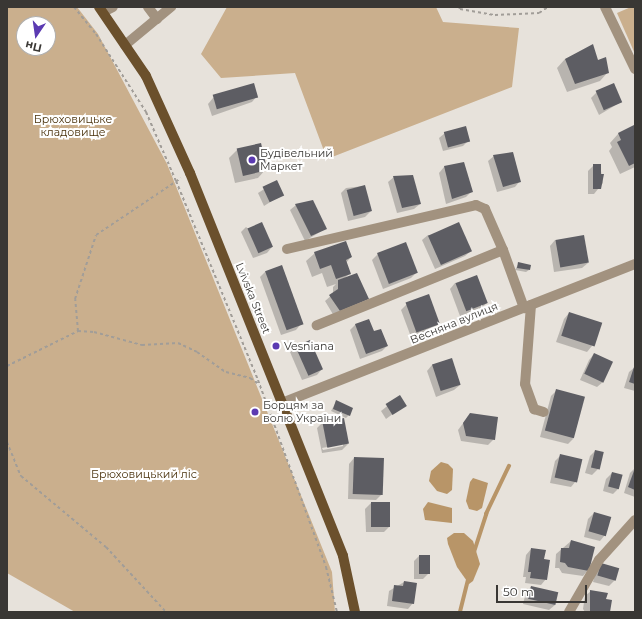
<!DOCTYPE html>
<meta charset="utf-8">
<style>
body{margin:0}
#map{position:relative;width:642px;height:619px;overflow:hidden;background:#e7e2db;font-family:Montserrat,sans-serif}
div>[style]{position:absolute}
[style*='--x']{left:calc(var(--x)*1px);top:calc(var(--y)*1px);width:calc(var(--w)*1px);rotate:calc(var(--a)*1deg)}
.green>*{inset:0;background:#caaf8d}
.water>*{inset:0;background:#b89568}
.shadow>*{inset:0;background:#0003}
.stream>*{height:3.5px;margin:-1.75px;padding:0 1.75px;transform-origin:1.75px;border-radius:1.75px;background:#b89568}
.building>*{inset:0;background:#5d5d63;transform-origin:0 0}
.path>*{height:2px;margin-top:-1px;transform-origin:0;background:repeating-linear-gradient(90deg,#a19d98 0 3px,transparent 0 6px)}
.minor>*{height:10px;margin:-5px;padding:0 5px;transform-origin:5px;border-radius:5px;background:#a2927f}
.major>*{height:10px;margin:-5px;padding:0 5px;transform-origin:5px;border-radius:5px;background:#6b502c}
.dots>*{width:11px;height:11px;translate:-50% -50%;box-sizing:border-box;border:2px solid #fff;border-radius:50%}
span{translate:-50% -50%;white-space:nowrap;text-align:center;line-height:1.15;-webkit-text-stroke:4px #fff;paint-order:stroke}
.park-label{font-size:11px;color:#48300a}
.poi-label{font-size:11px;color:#393734}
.left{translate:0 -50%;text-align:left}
.street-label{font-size:11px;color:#393734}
.frame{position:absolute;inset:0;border:8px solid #393734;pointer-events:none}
.north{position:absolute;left:16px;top:16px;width:40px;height:40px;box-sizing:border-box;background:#fff;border:1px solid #b0afae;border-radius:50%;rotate:193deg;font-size:11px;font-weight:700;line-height:16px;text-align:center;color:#393734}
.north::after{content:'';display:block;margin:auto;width:14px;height:18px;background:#5b3ab2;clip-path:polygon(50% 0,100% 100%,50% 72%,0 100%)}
.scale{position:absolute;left:496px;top:585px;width:91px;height:18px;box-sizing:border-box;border:2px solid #393734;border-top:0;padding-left:5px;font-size:12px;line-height:14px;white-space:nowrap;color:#393734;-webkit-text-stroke:3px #fff;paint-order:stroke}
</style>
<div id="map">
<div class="green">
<i style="clip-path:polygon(evenodd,7px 7px,77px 7px,98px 34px,167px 164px,332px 572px,335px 612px,75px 612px,7px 573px,7px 7px,24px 24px,48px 24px,48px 48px,24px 48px,24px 24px)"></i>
<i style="clip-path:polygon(227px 7px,436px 7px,443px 22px,519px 28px,512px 87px,327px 159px,295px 73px,221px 78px,201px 54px)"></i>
<i style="clip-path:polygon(631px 7px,635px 7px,635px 54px,617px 13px)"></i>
</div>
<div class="water">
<i style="clip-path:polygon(441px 462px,448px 464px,453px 469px,452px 490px,447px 494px,437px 491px,429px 481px,431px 471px)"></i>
<i style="clip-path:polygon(473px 478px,488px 483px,482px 508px,477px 511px,469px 509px,466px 501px,470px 482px)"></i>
<i style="clip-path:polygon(428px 502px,452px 508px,452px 523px,425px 520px,423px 509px)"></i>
<i style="clip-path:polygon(454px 533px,464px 533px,473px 541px,480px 564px,473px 581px,469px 584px,457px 567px,448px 544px,447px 538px)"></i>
</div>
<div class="shadow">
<i style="clip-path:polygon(592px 46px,598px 62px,608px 72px,600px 81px,567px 92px,557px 68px,565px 59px)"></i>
<i style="clip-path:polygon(253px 84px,257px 96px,252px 102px,212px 116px,208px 104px,213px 98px)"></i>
<i style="clip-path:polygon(597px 92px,621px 102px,599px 115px,591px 98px)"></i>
<i style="clip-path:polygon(634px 126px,635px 167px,620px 174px,609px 151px,612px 147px,610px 143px,618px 134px)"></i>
<i style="clip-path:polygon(445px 133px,469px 140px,463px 146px,443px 151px,439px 138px)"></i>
<i style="clip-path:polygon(238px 149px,266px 169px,258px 178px,235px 183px,229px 158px)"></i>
<i style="clip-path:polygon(494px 156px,520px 181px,515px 187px,497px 192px,488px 161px)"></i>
<i style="clip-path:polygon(464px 164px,472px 191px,466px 197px,446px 204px,439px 173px,444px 167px)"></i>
<i style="clip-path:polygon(594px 165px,600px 165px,603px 183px,594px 194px,588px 194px,588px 171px)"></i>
<i style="clip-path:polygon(394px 177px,420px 204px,414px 209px,397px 213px,388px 182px)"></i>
<i style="clip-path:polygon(277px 181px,283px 194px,264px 206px,258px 193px)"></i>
<i style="clip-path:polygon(364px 186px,371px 211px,365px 217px,348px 221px,341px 193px,346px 188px)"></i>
<i style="clip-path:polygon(296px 205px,325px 229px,305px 241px,290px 210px)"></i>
<i style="clip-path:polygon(246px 227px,272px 247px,267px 253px,253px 258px,241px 232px)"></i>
<i style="clip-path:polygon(428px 235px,471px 251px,465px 256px,435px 269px,422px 240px)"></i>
<i style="clip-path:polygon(555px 240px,588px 263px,582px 268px,554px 272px,550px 246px)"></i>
<i style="clip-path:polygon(315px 253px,351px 257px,346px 263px,350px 273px,344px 279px,368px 299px,334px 316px,325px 301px,333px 294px,333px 287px,336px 284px,327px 287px,322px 273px,312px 277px,306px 261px)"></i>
<i style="clip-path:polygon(378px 254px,417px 272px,411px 278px,383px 289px,372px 260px)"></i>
<i style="clip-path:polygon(519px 263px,529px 270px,526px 272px,515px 270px)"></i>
<i style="clip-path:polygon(266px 271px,301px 324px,296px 330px,281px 335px,260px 277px)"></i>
<i style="clip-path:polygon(477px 276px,487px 303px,481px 308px,460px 316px,450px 289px,455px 283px)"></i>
<i style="clip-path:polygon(428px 296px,438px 324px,433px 330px,411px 337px,401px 310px,406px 305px)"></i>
<i style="clip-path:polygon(569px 313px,592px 346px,587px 352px,556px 342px,564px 319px)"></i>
<i style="clip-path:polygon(356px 324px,374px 332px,387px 346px,382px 351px,360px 359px,350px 330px)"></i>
<i style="clip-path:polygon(296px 347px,322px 369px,317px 375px,302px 380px,290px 352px)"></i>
<i style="clip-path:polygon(594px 354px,612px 362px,603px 382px,597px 387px,580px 380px,589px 360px)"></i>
<i style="clip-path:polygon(451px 359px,460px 385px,454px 390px,436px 397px,427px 371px,432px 365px)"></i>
<i style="clip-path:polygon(635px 367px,635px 391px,624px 388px,629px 372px)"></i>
<i style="clip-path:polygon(557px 390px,573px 439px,568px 444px,540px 437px,551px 396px)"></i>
<i style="clip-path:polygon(400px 396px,405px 405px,386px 419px,381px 411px)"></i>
<i style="clip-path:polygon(336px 402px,349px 415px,346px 418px,331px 411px)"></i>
<i style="clip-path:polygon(470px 414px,494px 439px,488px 445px,461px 441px,458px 430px)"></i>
<i style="clip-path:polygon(evenodd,323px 422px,348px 444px,342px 450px,322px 453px,317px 428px,323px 422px,343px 444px,343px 446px,323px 450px,322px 448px,343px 444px)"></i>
<i style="clip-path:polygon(595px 451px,598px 469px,592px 475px,585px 473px,590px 456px)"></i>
<i style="clip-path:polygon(560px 456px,576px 481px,571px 487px,550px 483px,555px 461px)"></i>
<i style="clip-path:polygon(354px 458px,382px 494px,376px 500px,348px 499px,349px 464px)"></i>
<i style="clip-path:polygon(635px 468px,635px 497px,624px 493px,630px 473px)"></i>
<i style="clip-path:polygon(612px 473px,619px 488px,613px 494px,603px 491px,606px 479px)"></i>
<i style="clip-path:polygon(371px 503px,390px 526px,384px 532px,366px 532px,365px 509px)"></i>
<i style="clip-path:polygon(594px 513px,605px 535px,600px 541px,584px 537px,588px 519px)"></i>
<i style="clip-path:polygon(571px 541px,588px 570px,583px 576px,562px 573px,559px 568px,555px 568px,556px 554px)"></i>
<i style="clip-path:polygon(531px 549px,543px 560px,546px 579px,541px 585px,525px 583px,526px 577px,523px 577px,526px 555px)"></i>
<i style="clip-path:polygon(419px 556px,429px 573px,423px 579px,414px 579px,414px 561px)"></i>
<i style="clip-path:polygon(602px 564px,615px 580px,609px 586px,593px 582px,596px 570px)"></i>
<i style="clip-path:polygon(404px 582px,413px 603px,408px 609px,387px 606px,389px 591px)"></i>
<i style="clip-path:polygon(531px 587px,555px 605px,549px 610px,523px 604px,526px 592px)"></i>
<i style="clip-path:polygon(591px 591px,605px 600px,609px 612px,585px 612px,583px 609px,585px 596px)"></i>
</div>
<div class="stream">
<i style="--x:474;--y:552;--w:40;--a:-72"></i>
<i style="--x:486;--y:514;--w:53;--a:-64.4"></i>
<i style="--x:460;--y:612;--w:34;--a:-76"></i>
</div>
<div class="building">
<i style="clip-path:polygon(593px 44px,598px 60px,606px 57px,609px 73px,575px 84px,565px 59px)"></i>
<i style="left:254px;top:83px;width:15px;height:43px;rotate:74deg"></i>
<i style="left:614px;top:83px;width:21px;height:20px;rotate:67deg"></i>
<i style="clip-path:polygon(634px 125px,635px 163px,629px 166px,617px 142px,621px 140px,618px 133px)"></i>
<i style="left:466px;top:126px;width:16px;height:23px;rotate:75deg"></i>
<i style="left:261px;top:143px;width:28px;height:25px;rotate:77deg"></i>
<i style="clip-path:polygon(513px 152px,521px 182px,503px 187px,493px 155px)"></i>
<i style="clip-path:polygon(464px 162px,473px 192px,452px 199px,444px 166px)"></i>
<i style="clip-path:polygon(593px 164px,601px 164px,601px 174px,604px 174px,601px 189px,593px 189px)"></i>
<i style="clip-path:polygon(413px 175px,421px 204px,402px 208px,393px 176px)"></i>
<i style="left:277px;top:180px;width:17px;height:16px;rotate:65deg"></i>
<i style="left:365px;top:185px;width:27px;height:19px;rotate:75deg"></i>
<i style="clip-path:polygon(313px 200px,327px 229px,311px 236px,295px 204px)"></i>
<i style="left:262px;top:222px;width:27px;height:16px;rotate:66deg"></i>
<i style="left:459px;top:222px;width:32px;height:34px;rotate:66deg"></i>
<i style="left:584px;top:235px;width:28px;height:29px;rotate:80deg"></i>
<i style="clip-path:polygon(346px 241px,352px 257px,346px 260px,351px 274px,336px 279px,331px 265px,320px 269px,314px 252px)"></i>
<i style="left:406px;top:242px;width:33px;height:31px;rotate:69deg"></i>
<i style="clip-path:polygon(518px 262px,531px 265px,530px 270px,517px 268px)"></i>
<i style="left:282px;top:265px;width:63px;height:18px;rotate:70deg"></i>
<i style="clip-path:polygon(357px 273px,369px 299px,340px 311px,329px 295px,338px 289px,338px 280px)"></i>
<i style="left:477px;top:275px;width:30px;height:23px;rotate:69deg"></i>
<i style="left:429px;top:294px;width:32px;height:25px;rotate:70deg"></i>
<i style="left:569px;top:312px;width:35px;height:25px;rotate:18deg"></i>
<i style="clip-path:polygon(369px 319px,374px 331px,381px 329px,388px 346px,366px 354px,355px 324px)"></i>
<i style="left:310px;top:340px;width:32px;height:16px;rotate:66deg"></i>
<i style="left:594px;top:353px;width:21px;height:23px;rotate:25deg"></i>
<i style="left:452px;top:358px;width:28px;height:21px;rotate:72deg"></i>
<i style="clip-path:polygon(635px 364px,635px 384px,629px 382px)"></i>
<i style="left:556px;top:389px;width:30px;height:43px;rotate:15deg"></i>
<i style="left:400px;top:395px;width:13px;height:17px;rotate:58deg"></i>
<i style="clip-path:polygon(336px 400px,353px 408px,350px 416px,333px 409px)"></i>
<i style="clip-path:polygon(470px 413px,498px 417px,495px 440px,466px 436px,463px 423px)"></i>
<i style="left:344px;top:418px;width:26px;height:22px;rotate:79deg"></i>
<i style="left:595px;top:450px;width:9px;height:18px;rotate:13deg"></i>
<i style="left:560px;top:454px;width:23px;height:24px;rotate:13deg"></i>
<i style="left:354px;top:457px;width:30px;height:37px;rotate:2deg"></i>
<i style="clip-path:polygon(635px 468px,635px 490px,628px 487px)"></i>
<i style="left:612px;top:472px;width:11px;height:15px;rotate:15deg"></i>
<i style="left:371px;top:502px;width:19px;height:25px"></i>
<i style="left:594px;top:512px;width:18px;height:20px;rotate:16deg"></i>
<i style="clip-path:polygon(571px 540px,595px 547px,589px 571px,568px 567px,565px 563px,560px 562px,561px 548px,569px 548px)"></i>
<i style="clip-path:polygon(531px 548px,546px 550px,544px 559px,550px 560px,547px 580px,530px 578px,531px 572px,528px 572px)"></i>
<i style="left:419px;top:555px;width:11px;height:19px"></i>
<i style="left:601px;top:563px;width:19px;height:13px;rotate:16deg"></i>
<i style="clip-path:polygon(404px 581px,417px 583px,414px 604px,392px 601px,394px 585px,403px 586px)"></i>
<i style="left:531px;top:586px;width:28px;height:13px;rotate:13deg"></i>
<i style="clip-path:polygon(590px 590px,608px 593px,606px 599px,612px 600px,610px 612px,590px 612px)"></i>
</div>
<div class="path">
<i style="--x:74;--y:7;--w:35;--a:51"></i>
<i style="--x:96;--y:34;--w:93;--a:57.3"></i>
<i style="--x:146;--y:112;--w:75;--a:66.5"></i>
<i style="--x:176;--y:181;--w:215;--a:67.6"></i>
<i style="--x:258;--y:380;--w:199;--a:70"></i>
<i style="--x:326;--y:567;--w:46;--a:76.3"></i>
<i style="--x:459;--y:7;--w:2;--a:63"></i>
<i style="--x:460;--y:9;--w:36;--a:10"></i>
<i style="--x:495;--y:15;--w:44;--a:-2.6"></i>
<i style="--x:539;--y:13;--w:11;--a:-34"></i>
<i style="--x:78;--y:331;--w:16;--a:4"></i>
<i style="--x:94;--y:332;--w:50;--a:15.2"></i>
<i style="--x:142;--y:345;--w:36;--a:-3"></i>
<i style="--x:178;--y:343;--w:21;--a:25"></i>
<i style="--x:197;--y:352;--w:35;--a:35"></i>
<i style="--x:226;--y:372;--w:25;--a:14"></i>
<i style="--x:250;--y:378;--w:11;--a:34"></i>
<i style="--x:7;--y:366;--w:79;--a:-26.2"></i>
<i style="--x:78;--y:331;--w:32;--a:-95"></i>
<i style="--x:75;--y:299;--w:67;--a:-71.8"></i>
<i style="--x:96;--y:235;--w:102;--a:-33.8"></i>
<i style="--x:7;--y:442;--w:37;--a:68"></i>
<i style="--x:21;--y:476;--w:111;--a:39.9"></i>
<i style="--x:106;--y:547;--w:88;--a:47.3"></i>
</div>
<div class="minor">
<i style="--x:148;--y:7;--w:15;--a:53"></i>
<i style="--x:605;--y:7;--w:69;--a:64.2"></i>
<i style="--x:103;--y:12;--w:11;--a:-27"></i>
<i style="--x:125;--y:45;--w:60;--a:-39.6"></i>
<i style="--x:287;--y:249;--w:194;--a:-13.1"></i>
<i style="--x:476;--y:205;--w:10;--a:24"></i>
<i style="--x:485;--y:209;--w:45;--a:66.3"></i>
<i style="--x:503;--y:250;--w:201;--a:158"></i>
<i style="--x:503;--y:250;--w:62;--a:70.1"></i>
<i style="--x:531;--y:305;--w:79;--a:94.3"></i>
<i style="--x:525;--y:384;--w:27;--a:70"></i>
<i style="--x:534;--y:409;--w:10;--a:17"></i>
<i style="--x:282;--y:403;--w:379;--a:-21.5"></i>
<i style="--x:569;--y:612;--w:60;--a:-60"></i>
<i style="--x:599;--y:560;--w:54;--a:-48"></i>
</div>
<div class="major">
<i style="--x:99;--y:7;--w:83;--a:55.7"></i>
<i style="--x:146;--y:76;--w:107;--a:65.6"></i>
<i style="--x:190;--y:173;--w:412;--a:68.2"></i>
<i style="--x:343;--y:556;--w:57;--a:77.9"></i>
</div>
<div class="dots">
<i style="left:252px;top:160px;background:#5b3ab2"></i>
<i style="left:276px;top:346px;background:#5b3ab2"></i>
<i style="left:255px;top:412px;background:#5b3ab2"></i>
</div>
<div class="park-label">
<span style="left:73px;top:126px">Брюховицьке<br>кладовище</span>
<span style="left:144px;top:474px">Брюховицький ліс</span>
</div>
<div class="poi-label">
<span class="left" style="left:260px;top:160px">Будівельний<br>Маркет</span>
<span class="left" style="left:284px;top:346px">Vesniana</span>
<span class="left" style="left:263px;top:412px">Борцям за<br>волю України</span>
</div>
<div class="street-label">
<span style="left:253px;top:298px;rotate:68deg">Lvivska Street</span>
<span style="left:454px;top:323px;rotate:-22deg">Весняна вулиця</span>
</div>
<div class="frame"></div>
<div class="north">Пн</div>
<div class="scale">50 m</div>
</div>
